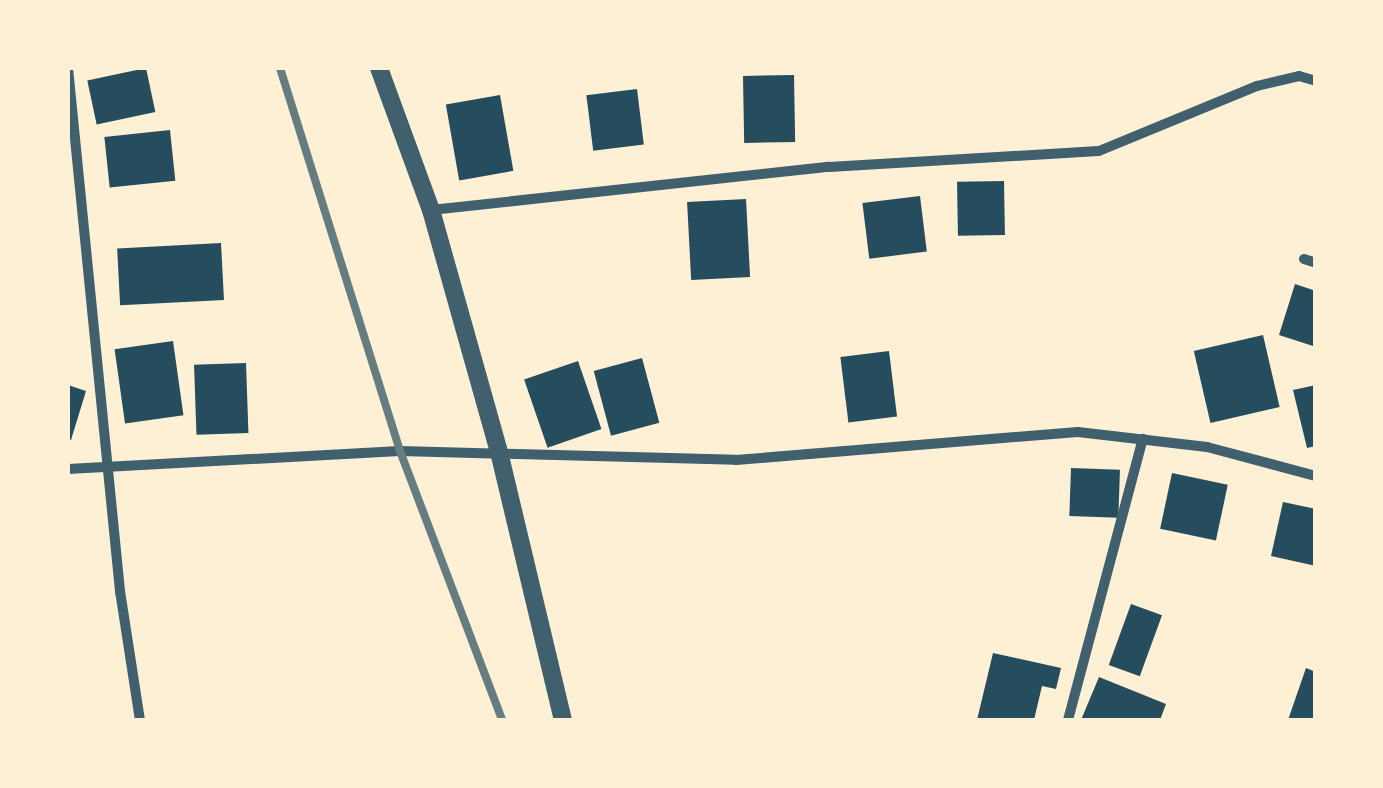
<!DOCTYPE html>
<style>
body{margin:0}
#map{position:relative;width:1383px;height:788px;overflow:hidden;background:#fdf0d5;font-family:"PT Serif",serif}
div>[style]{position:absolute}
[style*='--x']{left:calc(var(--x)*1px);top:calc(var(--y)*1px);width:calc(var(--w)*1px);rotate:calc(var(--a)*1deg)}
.building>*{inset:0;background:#264d5e;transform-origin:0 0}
.minor>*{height:10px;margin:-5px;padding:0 5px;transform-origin:5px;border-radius:5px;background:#3f606c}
.tertiary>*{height:18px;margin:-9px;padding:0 9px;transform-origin:9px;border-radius:9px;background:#3f606c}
.rail>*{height:8px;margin:-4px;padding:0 4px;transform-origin:4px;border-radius:4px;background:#657d81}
span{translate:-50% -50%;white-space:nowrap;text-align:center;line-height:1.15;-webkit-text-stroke:8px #fdf0d5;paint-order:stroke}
.frame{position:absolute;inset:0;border:70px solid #fdf0d5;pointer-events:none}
</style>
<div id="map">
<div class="building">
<i style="left:146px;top:68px;width:45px;height:60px;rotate:78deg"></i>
<i style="left:794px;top:75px;width:67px;height:51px;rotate:89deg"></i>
<i style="left:637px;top:89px;width:56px;height:51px;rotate:83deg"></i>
<i style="left:500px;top:95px;width:77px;height:55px;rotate:80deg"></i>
<i style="left:170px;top:130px;width:51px;height:66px;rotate:84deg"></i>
<i style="left:1004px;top:181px;width:54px;height:47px;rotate:89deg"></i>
<i style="left:920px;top:196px;width:56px;height:58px;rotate:83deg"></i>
<i style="left:746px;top:199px;width:78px;height:59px;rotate:87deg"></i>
<i style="left:221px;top:243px;width:57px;height:104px;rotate:87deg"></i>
<i style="clip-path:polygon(1295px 284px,1316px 291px,1316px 347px,1279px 335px)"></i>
<i style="left:1263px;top:335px;width:74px;height:71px;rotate:77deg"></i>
<i style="left:173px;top:341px;width:75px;height:59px;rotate:82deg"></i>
<i style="left:889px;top:351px;width:66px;height:49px;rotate:83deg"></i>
<i style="left:642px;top:358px;width:67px;height:50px;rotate:75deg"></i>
<i style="left:578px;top:361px;width:72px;height:57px;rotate:71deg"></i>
<i style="left:246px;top:363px;width:70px;height:52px;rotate:88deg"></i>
<i style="clip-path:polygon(68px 385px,86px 391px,71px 440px,68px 439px)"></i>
<i style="clip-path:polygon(1316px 385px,1316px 446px,1307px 448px,1293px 390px)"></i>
<i style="left:1071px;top:468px;width:49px;height:48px;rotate:2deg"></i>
<i style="left:1172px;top:473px;width:57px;height:57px;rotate:12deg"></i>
<i style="clip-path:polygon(1283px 502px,1316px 509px,1316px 566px,1271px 556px)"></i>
<i style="left:1131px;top:604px;width:33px;height:65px;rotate:20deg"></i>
<i style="clip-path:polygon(993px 653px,1061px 668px,1056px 689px,1042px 686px,1034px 720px,977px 720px)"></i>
<i style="clip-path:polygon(1306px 668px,1316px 672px,1316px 720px,1288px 720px)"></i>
<i style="clip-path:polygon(1099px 677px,1166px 704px,1160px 720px,1081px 720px)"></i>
</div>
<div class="minor">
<i style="--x:68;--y:68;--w:526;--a:84.32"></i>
<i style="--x:120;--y:591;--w:131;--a:81.2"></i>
<i style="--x:431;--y:210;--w:400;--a:-6.2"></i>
<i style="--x:829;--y:167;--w:270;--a:-3.4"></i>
<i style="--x:1099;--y:151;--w:171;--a:-22.4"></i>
<i style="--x:1257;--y:86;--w:43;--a:-13.4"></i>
<i style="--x:1299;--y:76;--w:18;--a:16"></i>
<i style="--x:1304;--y:259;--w:13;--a:18"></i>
<i style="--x:68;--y:469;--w:332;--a:-3.1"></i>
<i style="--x:400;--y:451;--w:336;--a:1.5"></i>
<i style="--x:736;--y:460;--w:343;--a:-4.7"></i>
<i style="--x:1078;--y:432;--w:130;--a:6.6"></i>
<i style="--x:1207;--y:447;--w:113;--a:14.9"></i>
<i style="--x:1068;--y:720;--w:291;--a:-75.1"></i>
</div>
<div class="tertiary">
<i style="--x:379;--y:68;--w:151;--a:69.9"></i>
<i style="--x:431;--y:210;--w:255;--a:74.3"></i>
<i style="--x:500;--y:456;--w:271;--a:76.6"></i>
</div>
<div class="rail">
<i style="--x:280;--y:68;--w:401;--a:72.6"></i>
<i style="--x:400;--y:451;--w:288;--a:69.2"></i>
</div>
<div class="frame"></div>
</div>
